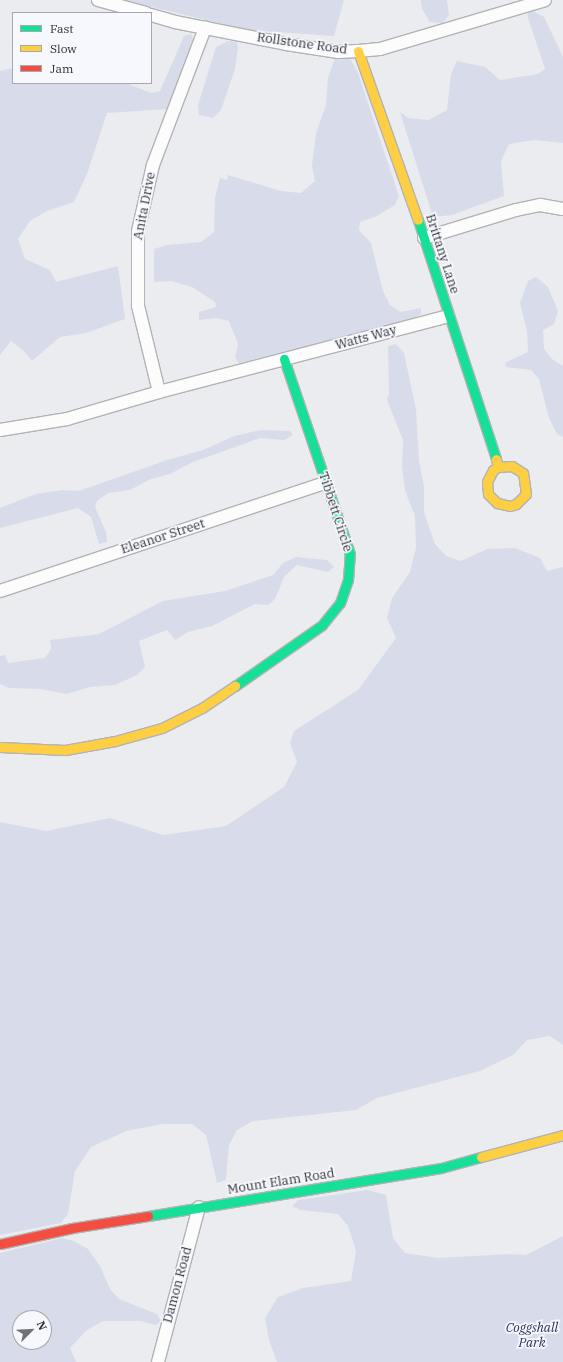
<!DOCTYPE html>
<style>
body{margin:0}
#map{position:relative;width:563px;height:1362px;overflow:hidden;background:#ebecef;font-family:"IBM Plex Serif",serif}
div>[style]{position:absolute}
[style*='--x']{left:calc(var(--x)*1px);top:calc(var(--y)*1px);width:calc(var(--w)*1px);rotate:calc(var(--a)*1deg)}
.green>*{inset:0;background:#d8dcea}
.roads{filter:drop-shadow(1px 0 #b2b3b5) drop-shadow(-1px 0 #b2b3b5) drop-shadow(0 1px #b2b3b5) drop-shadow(0 -1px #b2b3b5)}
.street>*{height:12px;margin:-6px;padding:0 6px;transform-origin:6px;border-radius:6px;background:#fcfcfd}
.fast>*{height:9px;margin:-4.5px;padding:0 4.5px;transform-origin:4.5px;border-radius:4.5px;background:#16e098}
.slow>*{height:9px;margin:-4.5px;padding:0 4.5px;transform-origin:4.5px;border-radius:4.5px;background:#ffcf43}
.jam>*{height:9px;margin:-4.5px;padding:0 4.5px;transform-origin:4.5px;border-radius:4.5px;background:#f24e42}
span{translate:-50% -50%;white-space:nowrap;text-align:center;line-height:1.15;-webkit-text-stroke:3.5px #f6f8fe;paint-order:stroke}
.street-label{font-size:13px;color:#2f3033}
.park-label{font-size:13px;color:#29325f;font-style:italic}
.legend{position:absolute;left:12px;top:12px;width:140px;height:72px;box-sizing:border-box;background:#f6f8fe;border:1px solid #a6a8ad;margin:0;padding:5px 7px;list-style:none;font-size:12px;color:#2f3033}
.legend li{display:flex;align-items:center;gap:8px;height:20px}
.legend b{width:20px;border:1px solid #a6a8ad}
.north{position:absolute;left:12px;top:1310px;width:40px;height:40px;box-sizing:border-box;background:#f6f8fe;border:1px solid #a6a8ad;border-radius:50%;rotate:66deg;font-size:11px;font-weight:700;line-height:16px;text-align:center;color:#2f3033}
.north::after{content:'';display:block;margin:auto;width:14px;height:18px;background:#717275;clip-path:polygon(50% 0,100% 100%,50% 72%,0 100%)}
</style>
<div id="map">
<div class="green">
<i style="clip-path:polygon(122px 0,344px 0,334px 36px,248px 30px)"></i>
<i style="clip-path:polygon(421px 0,447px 0,449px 15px,443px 23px,430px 22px,422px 9px)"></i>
<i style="clip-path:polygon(531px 10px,544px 17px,563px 57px,563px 143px,534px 140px,509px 144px,501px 161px,504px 196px,452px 215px,433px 217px,400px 112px,408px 118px,429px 120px,447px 110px,451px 74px,457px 61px,485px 67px,500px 80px,538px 74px,545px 69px,527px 15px)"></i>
<i style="clip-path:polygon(191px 34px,194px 41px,167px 109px,107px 113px,87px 174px,74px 202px,47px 211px,30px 221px,18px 239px,25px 259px,50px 270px,56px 282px,118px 266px,125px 319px,86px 333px,60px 337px,32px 361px,25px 352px,11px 341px,0 355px,0 71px,13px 68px,13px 83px,126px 83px,151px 93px,160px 91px,184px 36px)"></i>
<i style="clip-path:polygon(228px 41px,237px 42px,238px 49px,235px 69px,221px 110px,213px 118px,199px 115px,198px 105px,216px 47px)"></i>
<i style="clip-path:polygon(342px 56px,351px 60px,358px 73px,399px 196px,395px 205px,377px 216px,360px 222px,359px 230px,371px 243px,383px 291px,390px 305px,400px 312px,421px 308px,421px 314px,411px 320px,239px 363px,235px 358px,238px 344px,229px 321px,216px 318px,199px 320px,199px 312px,216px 307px,215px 302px,192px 287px,171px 281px,154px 282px,154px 249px,167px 245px,201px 242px,214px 232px,215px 198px,220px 178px,227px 180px,228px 175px,281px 191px,301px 193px,315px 181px,312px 166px,316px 133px,326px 105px,328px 78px,335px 58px)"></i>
<i style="clip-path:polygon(536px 277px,548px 287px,558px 311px,554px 324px,543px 330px,544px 349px,552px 359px,563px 366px,563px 437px,557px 434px,549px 418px,539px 379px,531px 370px,506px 367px,505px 363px,528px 352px,527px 331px,520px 303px,528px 281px)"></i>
<i style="clip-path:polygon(396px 344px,404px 353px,416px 409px,419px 461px,424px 486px,424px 512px,435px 544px,446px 556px,461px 561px,487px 549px,515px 548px,540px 558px,547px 571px,563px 567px,563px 1045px,550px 1036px,527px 1040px,513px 1055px,480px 1071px,377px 1098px,356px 1110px,253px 1121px,237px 1130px,229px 1145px,226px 1180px,217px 1183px,206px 1135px,192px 1124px,163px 1124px,126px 1131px,91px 1147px,75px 1171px,68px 1214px,61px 1223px,0 1235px,0 822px,46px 831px,110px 818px,163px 835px,226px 826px,284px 787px,297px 762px,290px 743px,294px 731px,358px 690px,396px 638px,387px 618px,392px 598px,410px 572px,416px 548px,415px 516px,405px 491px,402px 466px,403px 440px,387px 400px,389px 394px,388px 346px)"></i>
<i style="clip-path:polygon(261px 430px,290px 431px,293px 435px,284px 440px,260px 438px,193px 462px,170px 474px,151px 479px,130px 490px,108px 493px,97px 501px,95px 507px,106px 532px,107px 542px,99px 544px,91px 517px,78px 508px,0 528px,0 508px,36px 494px,63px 490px,79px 491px,167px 460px,203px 450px,234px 436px)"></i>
<i style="clip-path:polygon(296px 557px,327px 560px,334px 567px,328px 572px,297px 565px,284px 577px,275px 599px,268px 605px,255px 604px,212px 626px,188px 632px,175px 640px,167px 630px,139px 641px,145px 667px,137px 675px,115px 685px,90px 687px,67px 694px,40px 689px,9px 688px,0 684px,0 656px,5px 655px,8px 663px,45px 658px,51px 649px,50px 640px,99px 634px,163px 601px,225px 591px,273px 575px,283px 563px)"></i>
<i style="clip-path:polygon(368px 1190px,386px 1195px,393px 1238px,405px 1253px,438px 1258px,510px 1254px,526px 1255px,563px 1236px,563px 1362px,277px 1362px,269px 1340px,265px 1318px,278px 1297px,303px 1288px,351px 1281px,356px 1251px,348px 1226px,338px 1214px,300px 1210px,292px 1206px,298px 1200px)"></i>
<i style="clip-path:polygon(evenodd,62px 1238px,74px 1241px,88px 1249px,100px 1266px,110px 1289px,119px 1299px,157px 1314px,161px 1321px,156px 1325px,140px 1321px,103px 1321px,87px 1330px,70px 1348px,76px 1362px,0 1362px,0 1253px,62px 1238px,20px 1318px,44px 1318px,44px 1342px,20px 1342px,20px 1318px)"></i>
</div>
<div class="roads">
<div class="street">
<i style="--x:98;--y:0;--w:50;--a:15.2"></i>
<i style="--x:151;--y:15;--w:25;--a:16"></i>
<i style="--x:175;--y:22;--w:113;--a:11.2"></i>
<i style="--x:286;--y:44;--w:53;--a:8.7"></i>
<i style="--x:338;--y:52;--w:20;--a:-3"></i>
<i style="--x:358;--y:51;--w:22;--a:-5"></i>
<i style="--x:380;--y:49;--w:172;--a:-16.5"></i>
<i style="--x:424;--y:238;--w:96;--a:-16.9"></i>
<i style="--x:516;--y:210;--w:25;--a:-12"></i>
<i style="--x:540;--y:205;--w:23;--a:10"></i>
<i style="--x:159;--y:392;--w:89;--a:-103.7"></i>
<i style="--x:138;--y:306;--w:75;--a:-90"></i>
<i style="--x:138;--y:231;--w:68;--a:-77.2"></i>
<i style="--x:153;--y:165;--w:147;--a:-69.2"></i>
<i style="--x:0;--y:430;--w:68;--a:-9.3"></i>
<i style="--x:67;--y:419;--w:96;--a:-16.4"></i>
<i style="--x:159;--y:392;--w:299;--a:-14.7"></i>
<i style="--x:0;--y:591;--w:342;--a:-18.4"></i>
<i style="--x:158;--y:1362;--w:160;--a:-75.2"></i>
</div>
<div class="fast">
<i style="--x:418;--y:220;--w:251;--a:71.9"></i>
<i style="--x:235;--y:686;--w:106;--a:-35"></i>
<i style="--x:322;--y:625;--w:28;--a:-51"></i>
<i style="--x:340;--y:603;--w:24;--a:-71"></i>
<i style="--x:348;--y:580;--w:26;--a:-86"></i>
<i style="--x:350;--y:554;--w:206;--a:-108.7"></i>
<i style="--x:148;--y:1216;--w:297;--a:-9.3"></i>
<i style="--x:441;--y:1168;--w:41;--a:-15.4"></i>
</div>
<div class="slow">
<i style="--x:358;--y:51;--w:179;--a:70.5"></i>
<i style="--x:496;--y:459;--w:8;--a:76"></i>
<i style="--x:498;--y:467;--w:6;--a:149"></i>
<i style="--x:493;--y:470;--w:13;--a:117"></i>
<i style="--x:487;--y:482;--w:12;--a:85"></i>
<i style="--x:488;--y:494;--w:13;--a:45"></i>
<i style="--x:497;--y:503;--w:13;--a:13"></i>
<i style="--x:510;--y:506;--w:6;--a:-18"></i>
<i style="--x:516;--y:504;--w:14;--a:-45"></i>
<i style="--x:526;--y:494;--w:21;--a:-98"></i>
<i style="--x:523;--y:473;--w:13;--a:-148"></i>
<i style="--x:512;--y:466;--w:14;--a:176"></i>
<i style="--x:0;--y:747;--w:65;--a:2.6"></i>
<i style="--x:65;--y:750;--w:51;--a:-10.2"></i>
<i style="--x:115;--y:741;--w:49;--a:-15.5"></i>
<i style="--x:162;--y:728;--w:45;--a:-26.6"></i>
<i style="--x:202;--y:708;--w:40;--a:-34"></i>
<i style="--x:481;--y:1157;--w:85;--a:-15"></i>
</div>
<div class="jam">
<i style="--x:0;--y:1244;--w:74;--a:-12.5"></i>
<i style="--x:72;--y:1228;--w:77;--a:-9"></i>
</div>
</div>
<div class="street-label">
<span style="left:302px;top:44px;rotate:8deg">Rollstone Road</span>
<span style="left:145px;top:206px;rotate:-79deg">Anita Drive</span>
<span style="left:442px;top:254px;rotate:72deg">Brittany Lane</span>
<span style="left:366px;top:338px;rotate:-15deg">Watts Way</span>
<span style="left:335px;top:512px;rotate:72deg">Tibbett Circle</span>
<span style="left:163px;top:537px;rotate:-18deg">Eleanor Street</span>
<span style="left:281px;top:1182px;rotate:-9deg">Mount Elam Road</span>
<span style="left:178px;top:1285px;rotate:-75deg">Damon Road</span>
</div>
<div class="park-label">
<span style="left:532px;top:1336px">Coggshall<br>Park</span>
</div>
<ul class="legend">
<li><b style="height:5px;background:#16e098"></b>Fast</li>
<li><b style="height:5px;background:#ffcf43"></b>Slow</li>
<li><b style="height:5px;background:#f24e42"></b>Jam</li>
</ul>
<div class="north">N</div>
</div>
